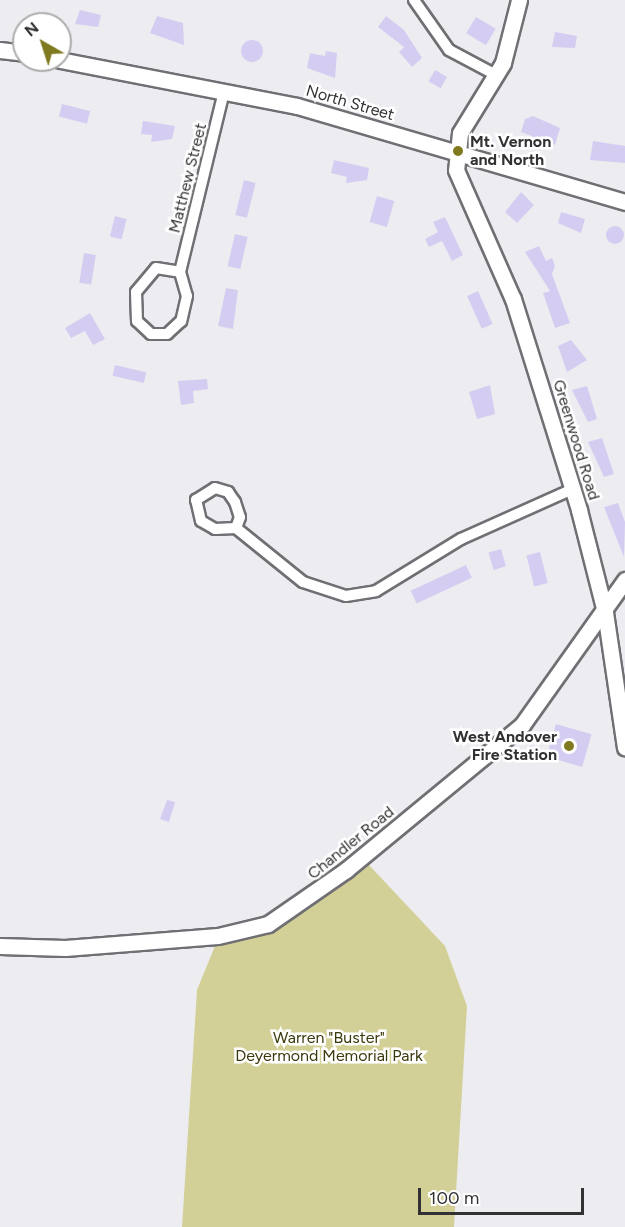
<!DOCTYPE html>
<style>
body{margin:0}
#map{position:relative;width:625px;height:1227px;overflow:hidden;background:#edecf1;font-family:Figtree,sans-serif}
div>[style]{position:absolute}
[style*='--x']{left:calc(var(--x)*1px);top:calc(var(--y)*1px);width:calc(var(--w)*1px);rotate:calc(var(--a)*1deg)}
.green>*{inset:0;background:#d3d097}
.building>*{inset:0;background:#d5cdf1;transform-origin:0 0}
.round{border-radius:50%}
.roads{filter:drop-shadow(2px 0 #706f73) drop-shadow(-2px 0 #706f73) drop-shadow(0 2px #706f73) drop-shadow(0 -2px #706f73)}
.street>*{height:10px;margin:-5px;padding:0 5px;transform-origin:5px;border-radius:5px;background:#fff}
.secondary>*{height:15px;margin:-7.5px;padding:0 7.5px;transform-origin:7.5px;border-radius:7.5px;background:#fff}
.dots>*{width:16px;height:16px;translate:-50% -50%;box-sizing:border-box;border:3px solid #fff;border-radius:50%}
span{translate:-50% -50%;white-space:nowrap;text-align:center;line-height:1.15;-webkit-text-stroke:5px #fff;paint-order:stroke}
.street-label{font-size:16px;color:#323133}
.poi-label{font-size:16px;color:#323133;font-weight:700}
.left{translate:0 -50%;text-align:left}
.right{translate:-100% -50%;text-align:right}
.park-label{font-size:16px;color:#3c390d}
.north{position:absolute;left:12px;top:12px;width:60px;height:60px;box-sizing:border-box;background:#fff;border:2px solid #adadad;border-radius:50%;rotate:321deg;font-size:16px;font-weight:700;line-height:24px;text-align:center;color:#323133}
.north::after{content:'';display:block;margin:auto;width:21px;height:27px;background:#7f791f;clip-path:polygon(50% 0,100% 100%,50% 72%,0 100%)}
.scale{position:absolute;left:418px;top:1188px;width:166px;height:27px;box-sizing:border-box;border:3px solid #323133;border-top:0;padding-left:8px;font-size:18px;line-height:21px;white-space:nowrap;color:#323133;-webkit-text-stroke:4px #fff;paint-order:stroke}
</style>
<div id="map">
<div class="green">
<i style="clip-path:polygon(369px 865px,445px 946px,467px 1006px,454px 1227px,182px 1227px,197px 990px,217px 941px,294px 916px)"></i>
</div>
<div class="building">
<i style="clip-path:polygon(80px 10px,101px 15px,98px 27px,75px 24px)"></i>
<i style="clip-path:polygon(157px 16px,183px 23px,184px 45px,150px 33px)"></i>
<i style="clip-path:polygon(386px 16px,404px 30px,422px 58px,412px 67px,399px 52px,404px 47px,378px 27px)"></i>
<i style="left:476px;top:17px;width:23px;height:19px;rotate:31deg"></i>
<i style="clip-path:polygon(555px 32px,577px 36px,575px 48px,552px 47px)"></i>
<i class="round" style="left:241px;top:40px;width:22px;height:22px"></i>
<i style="clip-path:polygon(326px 51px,337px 53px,335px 78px,307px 68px,310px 53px,325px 56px)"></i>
<i style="left:435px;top:70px;width:14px;height:13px;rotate:30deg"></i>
<i style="left:62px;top:104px;width:29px;height:13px;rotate:14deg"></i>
<i style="clip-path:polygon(533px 116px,560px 128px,555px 145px,521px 132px,525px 119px)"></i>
<i style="clip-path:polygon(143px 121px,175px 126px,172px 139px,151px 142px,152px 135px,141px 134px)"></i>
<i style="clip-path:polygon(593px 141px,625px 146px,625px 163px,590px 160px)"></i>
<i style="clip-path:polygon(334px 160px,369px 168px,367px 180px,346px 183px,347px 177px,331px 173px)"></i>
<i style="left:244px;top:180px;width:12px;height:36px;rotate:14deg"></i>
<i style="clip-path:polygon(521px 192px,534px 205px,517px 223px,505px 212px)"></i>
<i style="left:377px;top:196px;width:18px;height:27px;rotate:16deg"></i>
<i style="clip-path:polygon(561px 212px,585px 219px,581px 233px,558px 223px)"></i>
<i style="left:115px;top:216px;width:12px;height:21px;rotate:14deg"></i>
<i style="clip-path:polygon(445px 217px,463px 255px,452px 261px,442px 241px,429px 247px,425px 239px,438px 232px,433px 222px)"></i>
<i class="round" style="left:606px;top:226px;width:18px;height:18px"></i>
<i style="left:235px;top:234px;width:13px;height:33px;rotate:13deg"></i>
<i style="clip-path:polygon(539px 246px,546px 261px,552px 258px,555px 266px,552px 274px,570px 323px,555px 328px,543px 293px,550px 291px,525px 252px)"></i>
<i style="left:84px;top:253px;width:12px;height:30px;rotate:9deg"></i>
<i style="clip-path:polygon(226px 288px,238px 290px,233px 329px,218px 326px)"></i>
<i style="left:478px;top:291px;width:36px;height:12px;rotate:66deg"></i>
<i style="clip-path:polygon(90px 313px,105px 339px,93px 345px,85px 331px,71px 338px,65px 328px)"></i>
<i style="clip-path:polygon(571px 340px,587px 360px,567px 372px,558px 346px)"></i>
<i style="left:115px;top:365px;width:32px;height:11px;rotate:13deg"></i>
<i style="clip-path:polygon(207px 379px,208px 389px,193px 391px,194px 403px,181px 405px,178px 381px)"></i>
<i style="clip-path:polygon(490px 385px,495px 414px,477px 419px,469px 392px)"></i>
<i style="clip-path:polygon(587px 386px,597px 419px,588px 422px,572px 390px)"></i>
<i style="clip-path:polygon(602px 438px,614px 474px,604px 477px,588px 442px)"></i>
<i style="clip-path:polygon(618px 503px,625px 522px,624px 557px,604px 507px)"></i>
<i style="left:501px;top:549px;width:18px;height:13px;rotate:74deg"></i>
<i style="left:540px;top:552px;width:32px;height:14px;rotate:76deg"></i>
<i style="left:466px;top:565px;width:14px;height:61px;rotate:65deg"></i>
<i style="left:556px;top:724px;width:37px;height:34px;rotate:16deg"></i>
<i style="clip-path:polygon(167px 800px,175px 802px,169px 822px,160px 819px)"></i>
</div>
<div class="roads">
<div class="street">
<i style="--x:414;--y:0;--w:61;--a:55"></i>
<i style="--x:449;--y:50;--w:53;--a:28"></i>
<i style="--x:180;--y:272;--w:25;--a:74"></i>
<i style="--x:187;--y:296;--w:26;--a:103"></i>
<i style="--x:181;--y:321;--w:19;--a:137"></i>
<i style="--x:167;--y:334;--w:16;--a:180"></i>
<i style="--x:151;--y:334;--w:19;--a:-137"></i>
<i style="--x:137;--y:321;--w:29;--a:-92"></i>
<i style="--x:136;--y:292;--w:31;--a:-50"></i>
<i style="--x:156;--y:268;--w:24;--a:9"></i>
<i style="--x:180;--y:272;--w:186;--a:-76.3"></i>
<i style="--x:215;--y:488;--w:14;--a:17"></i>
<i style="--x:228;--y:492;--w:12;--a:55"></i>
<i style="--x:235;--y:502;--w:16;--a:72"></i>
<i style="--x:240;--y:517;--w:12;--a:110"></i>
<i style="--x:236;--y:528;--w:21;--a:177"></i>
<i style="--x:215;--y:529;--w:16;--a:-150"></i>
<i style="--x:201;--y:521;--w:22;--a:-103"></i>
<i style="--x:196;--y:500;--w:22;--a:-32"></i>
<i style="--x:236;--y:528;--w:86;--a:38.9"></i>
<i style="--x:303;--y:582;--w:45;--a:18"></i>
<i style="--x:346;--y:596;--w:30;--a:-9"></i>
<i style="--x:376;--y:591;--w:100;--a:-31.5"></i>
<i style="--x:461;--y:539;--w:123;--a:-24.1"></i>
</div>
<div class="secondary">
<i style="--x:519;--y:0;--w:65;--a:104.3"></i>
<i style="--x:503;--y:63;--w:82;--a:121.6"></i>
<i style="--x:460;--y:133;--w:37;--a:96"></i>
<i style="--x:456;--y:170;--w:141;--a:66.2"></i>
<i style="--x:513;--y:299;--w:221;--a:72.6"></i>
<i style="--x:579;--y:510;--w:105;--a:75.7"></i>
<i style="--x:605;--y:612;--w:137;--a:81.6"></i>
<i style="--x:0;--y:50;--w:24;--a:7"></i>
<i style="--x:60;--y:60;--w:241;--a:11"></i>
<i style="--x:297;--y:106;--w:342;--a:16.3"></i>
<i style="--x:0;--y:946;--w:65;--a:1.8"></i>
<i style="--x:65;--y:948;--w:153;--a:-4.5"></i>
<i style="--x:218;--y:936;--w:51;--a:-13.5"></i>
<i style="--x:268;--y:924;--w:95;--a:-34.7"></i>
<i style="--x:346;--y:870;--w:228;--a:-39.5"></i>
<i style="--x:522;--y:725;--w:178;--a:-54.6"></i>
</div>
</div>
<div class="dots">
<i style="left:458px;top:151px;background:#7f791f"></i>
<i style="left:569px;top:746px;background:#7f791f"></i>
</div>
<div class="street-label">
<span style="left:350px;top:103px;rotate:16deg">North Street</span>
<span style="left:188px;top:178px;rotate:-76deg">Matthew Street</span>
<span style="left:576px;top:440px;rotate:73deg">Greenwood Road</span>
<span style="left:351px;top:843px;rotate:-39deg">Chandler Road</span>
</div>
<div class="poi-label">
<span class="left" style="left:470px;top:151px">Mt. Vernon<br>and North</span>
<span class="right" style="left:557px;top:746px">West Andover<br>Fire Station</span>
</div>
<div class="park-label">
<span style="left:329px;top:1047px">Warren "Buster"<br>Deyermond Memorial Park</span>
</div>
<div class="north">N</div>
<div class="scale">100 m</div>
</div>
